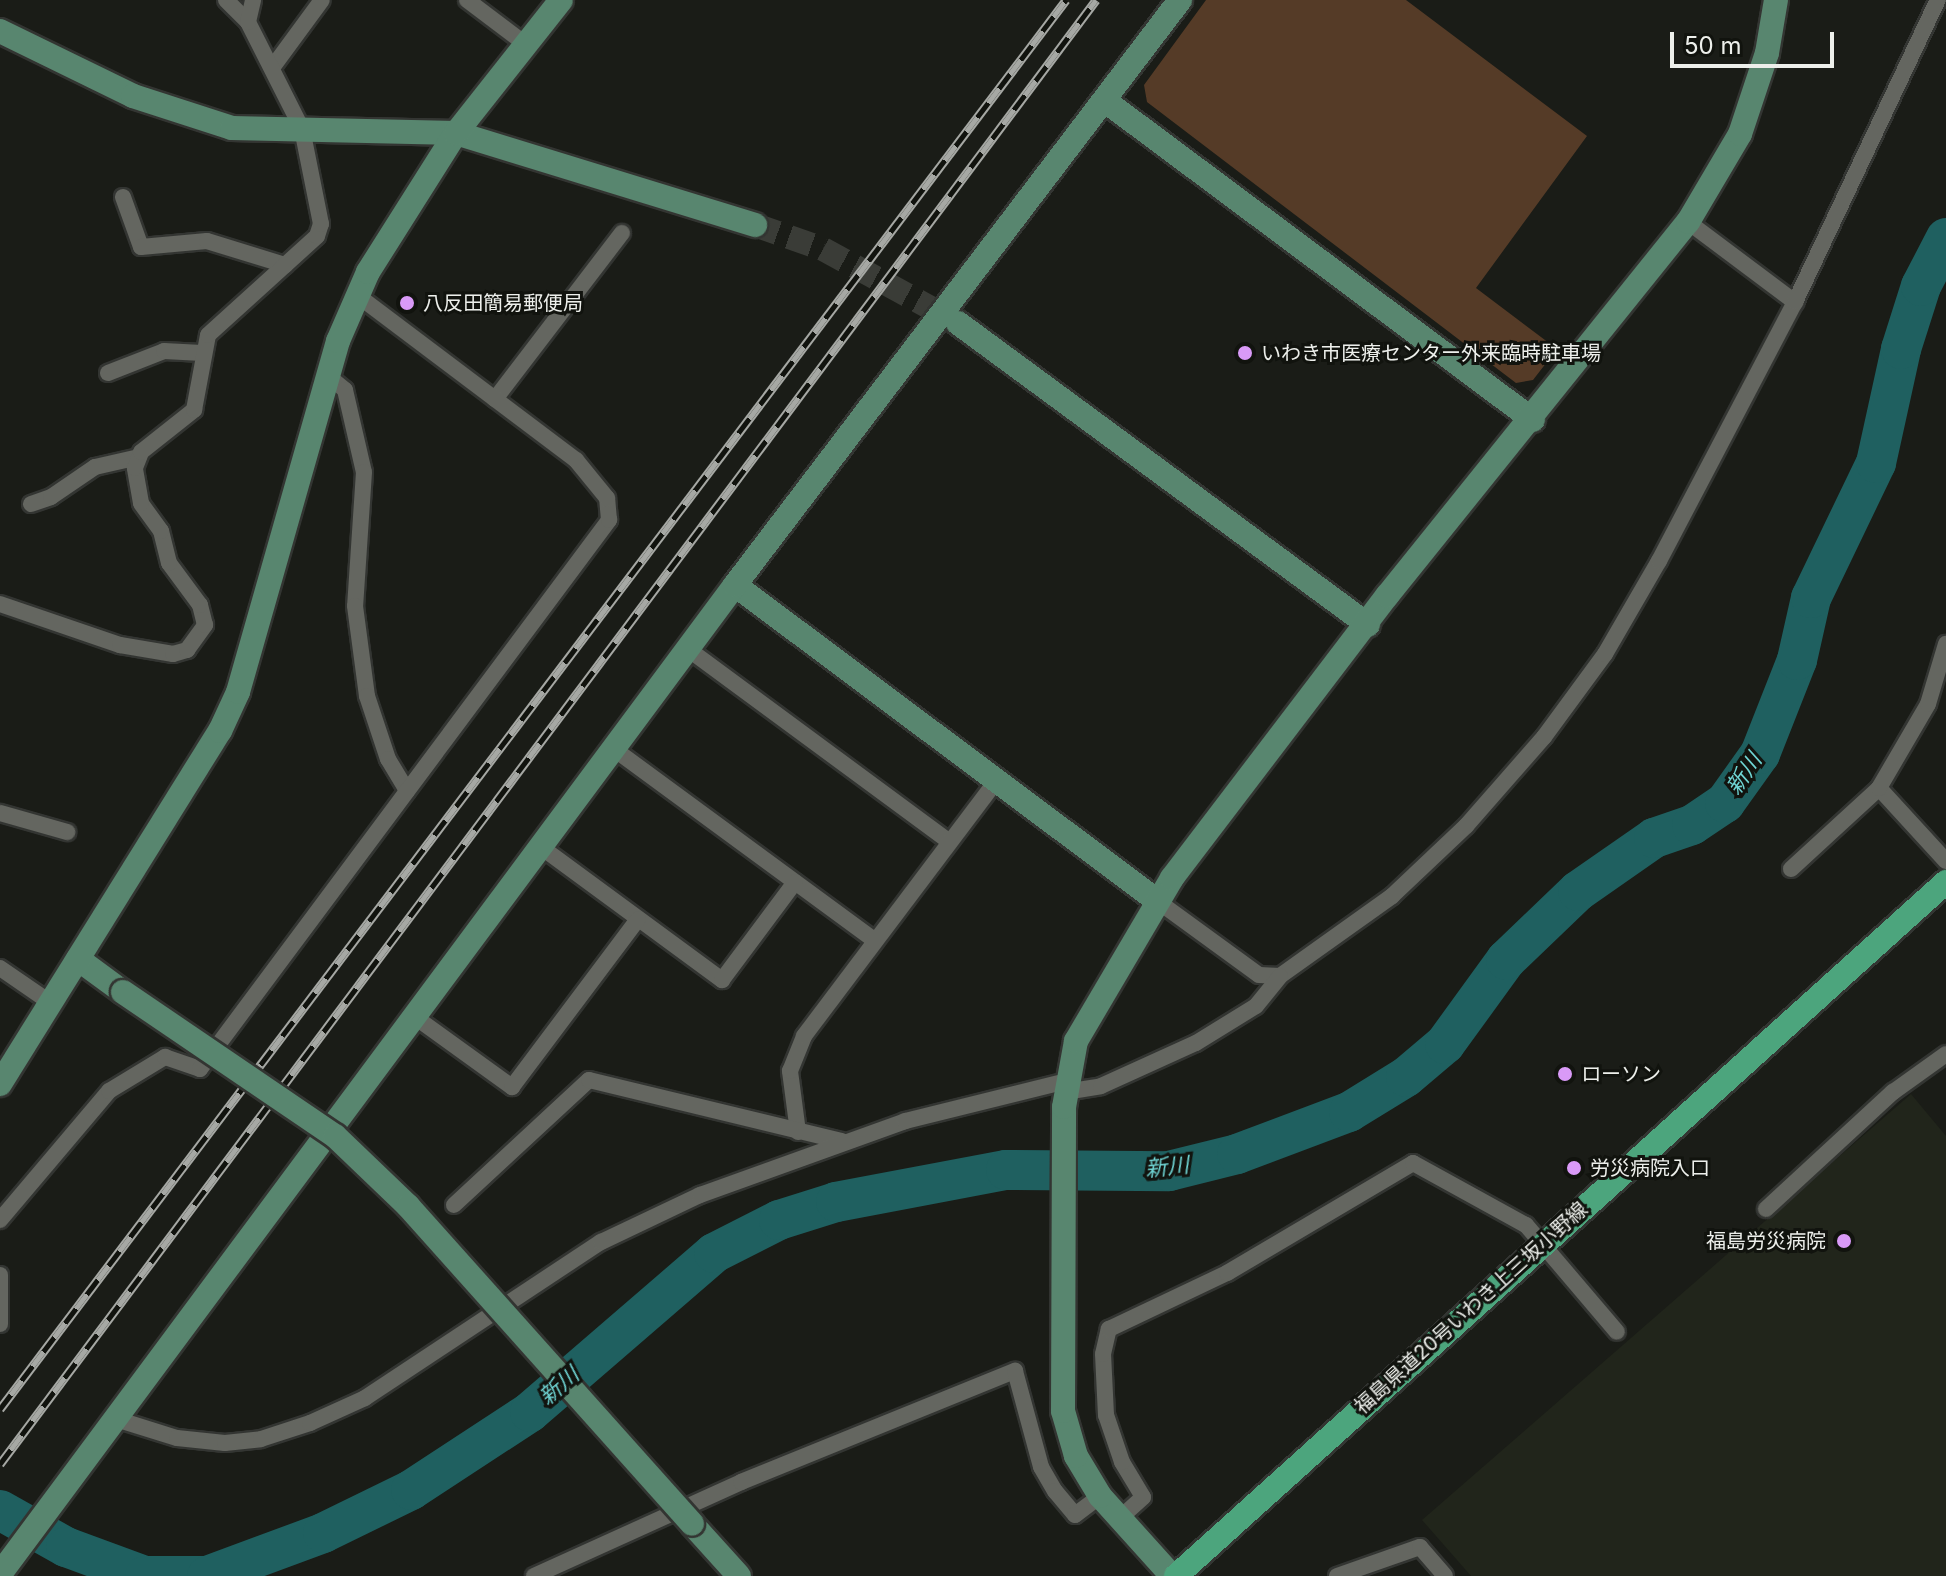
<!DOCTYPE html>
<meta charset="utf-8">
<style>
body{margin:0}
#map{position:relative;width:1946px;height:1576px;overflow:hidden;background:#1a1c17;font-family:Inter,"Noto Sans JP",sans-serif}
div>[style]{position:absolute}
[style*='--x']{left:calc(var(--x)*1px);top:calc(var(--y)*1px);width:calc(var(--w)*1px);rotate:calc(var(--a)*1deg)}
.built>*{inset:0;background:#21251b}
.green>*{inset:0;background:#553b27}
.river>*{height:40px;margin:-20px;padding:0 20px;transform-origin:20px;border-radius:20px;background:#1f6060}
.secondary-tunnel>*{height:24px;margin-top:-12px;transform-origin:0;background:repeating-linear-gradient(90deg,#3a3c37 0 24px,transparent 0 36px)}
.roads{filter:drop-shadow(2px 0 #333532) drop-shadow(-2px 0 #333532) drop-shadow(0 2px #333532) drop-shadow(0 -2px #333532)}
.street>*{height:16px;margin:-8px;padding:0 8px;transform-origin:8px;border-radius:8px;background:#646660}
.secondary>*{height:24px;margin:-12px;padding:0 12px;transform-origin:12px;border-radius:12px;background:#58866f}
.primary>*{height:24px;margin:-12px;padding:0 12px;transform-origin:12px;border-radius:12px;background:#4ca57d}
.rail>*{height:9px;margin-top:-4.5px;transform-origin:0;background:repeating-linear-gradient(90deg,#11130e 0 18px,#a6a8a4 0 36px);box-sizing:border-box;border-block:2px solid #a6a8a4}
.bridges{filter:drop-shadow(2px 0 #333532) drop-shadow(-2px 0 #333532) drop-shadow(0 2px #333532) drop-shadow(0 -2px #333532)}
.secondary-bridge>*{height:24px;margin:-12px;padding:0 12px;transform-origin:12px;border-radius:12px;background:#58866f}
.dots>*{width:22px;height:22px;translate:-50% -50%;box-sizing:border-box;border:4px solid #11130e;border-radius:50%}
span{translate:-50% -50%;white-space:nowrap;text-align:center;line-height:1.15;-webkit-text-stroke:6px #11130e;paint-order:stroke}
.poi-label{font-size:20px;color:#edefeb}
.left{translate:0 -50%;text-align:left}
.right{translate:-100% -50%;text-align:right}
.street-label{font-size:20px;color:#edefeb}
.water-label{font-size:22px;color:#6fd4d3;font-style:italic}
.scale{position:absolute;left:1670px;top:32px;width:164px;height:36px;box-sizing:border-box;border:4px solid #edefeb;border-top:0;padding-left:10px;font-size:24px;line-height:28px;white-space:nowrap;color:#edefeb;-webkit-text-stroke:6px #11130e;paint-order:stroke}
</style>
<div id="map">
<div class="built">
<i style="clip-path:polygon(1911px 1094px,1946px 1136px,1946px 1576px,1471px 1576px,1422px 1520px)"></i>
</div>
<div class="green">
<i style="clip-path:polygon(1206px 0,1406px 0,1587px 136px,1476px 288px,1557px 349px,1533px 380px,1516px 383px,1147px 102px,1144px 85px)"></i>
</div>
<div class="river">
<i style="--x:0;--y:1510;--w:76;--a:29.3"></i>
<i style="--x:66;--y:1547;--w:84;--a:20.2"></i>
<i style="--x:145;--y:1576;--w:62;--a:0"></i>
<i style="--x:207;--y:1576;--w:124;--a:-20.3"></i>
<i style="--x:323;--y:1533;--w:98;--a:-26"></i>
<i style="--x:411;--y:1490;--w:142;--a:-33.2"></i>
<i style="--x:530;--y:1412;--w:243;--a:-40.8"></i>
<i style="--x:714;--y:1253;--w:73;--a:-26.9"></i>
<i style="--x:779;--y:1220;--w:60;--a:-17.5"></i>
<i style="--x:836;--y:1202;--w:173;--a:-10.7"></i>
<i style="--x:1006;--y:1170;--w:163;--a:0.4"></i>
<i style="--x:1169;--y:1171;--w:70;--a:-14"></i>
<i style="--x:1237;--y:1154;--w:120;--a:-20.6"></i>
<i style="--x:1349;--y:1112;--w:67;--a:-31.6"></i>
<i style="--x:1406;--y:1077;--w:51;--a:-40.2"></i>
<i style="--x:1445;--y:1044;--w:104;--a:-54"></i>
<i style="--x:1506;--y:960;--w:100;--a:-43.8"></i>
<i style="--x:1578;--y:891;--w:93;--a:-34.9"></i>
<i style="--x:1654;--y:838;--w:40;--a:-18.9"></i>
<i style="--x:1692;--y:825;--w:40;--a:-34"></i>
<i style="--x:1725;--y:803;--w:60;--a:-54.5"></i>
<i style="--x:1760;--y:754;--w:101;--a:-68.5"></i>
<i style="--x:1797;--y:660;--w:64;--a:-77.3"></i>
<i style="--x:1811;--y:598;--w:150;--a:-64.3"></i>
<i style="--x:1876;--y:463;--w:117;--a:-77.6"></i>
<i style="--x:1901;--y:349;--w:66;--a:-72.4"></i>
<i style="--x:1921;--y:286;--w:54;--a:-62.5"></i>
</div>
<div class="secondary-tunnel">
<i style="--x:755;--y:225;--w:72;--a:19.4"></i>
<i style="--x:823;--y:249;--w:154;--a:28.7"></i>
</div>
<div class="roads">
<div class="street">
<i style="--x:226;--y:0;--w:31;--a:45"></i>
<i style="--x:467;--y:0;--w:76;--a:37"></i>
<i style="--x:272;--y:68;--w:84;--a:-53.7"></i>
<i style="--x:123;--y:197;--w:53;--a:70.2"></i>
<i style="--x:141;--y:247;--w:66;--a:-5.2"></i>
<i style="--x:207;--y:241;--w:82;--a:17.1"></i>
<i style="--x:1688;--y:222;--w:134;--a:36.8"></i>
<i style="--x:108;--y:373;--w:60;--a:-21.4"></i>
<i style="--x:164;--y:351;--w:38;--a:3"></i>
<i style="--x:328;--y:376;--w:22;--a:39"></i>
<i style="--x:345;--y:390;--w:84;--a:77"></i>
<i style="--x:364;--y:472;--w:134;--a:93.8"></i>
<i style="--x:355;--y:606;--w:91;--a:82.4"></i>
<i style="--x:367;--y:696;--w:66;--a:71.6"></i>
<i style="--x:388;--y:759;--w:37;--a:59"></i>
<i style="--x:495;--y:399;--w:209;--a:-52.6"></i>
<i style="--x:31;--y:504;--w:21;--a:-19"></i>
<i style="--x:51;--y:497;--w:53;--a:-34.3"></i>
<i style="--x:95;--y:467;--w:45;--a:-12.8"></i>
<i style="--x:0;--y:604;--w:127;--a:18.9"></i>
<i style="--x:120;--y:645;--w:54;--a:9.6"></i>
<i style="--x:173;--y:654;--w:15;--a:-16"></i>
<i style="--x:187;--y:650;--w:31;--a:-54"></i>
<i style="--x:205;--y:625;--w:21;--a:-104"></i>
<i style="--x:200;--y:605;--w:52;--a:-126.4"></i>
<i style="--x:169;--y:563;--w:33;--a:-104"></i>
<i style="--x:161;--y:531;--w:34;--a:-126"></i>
<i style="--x:141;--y:503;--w:36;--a:-100"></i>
<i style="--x:135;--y:468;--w:17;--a:-69"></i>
<i style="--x:141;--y:452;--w:68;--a:-38.4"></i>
<i style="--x:194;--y:410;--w:76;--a:-79.4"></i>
<i style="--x:208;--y:335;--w:147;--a:-42.2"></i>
<i style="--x:317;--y:236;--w:13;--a:-72"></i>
<i style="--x:321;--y:224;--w:97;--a:-101.3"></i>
<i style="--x:302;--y:129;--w:120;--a:-116.8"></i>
<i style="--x:248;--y:22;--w:23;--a:-77"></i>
<i style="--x:688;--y:649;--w:325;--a:36.4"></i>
<i style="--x:614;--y:749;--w:324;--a:36.3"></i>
<i style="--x:1879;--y:788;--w:99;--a:47.5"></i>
<i style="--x:0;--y:813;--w:70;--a:15.8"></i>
<i style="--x:541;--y:847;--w:225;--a:36.3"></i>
<i style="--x:722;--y:980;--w:122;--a:-53.3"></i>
<i style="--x:1791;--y:869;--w:120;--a:-42.6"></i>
<i style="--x:1879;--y:788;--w:97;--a:-59.7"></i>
<i style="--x:1928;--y:704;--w:63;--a:-73.3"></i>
<i style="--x:1156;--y:900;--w:127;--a:36.1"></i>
<i style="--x:1259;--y:975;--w:21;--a:3"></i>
<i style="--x:1280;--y:976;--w:138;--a:-35.5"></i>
<i style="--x:1392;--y:896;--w:102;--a:-43.4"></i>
<i style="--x:1466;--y:826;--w:118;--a:-48.8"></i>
<i style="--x:1544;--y:737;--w:103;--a:-53.7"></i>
<i style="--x:1605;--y:654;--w:108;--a:-59.9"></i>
<i style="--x:1659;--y:561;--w:293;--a:-62.3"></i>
<i style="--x:1795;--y:302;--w:334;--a:-64.7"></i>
<i style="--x:0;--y:968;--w:62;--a:34.5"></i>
<i style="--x:415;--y:1017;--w:120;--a:35.8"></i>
<i style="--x:512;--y:1087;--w:210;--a:-53.1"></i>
<i style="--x:1065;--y:1092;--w:36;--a:-9"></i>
<i style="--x:1101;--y:1086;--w:104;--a:-24.4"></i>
<i style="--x:1196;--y:1043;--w:70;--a:-31.7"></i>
<i style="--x:1256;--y:1006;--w:38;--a:-51"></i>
<i style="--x:798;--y:1132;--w:62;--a:-97.5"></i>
<i style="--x:790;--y:1071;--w:38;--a:-68"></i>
<i style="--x:804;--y:1036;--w:319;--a:-53"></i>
<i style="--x:454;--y:1205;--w:184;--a:-42.8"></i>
<i style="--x:589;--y:1080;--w:260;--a:13.6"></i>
<i style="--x:1766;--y:1209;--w:173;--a:-42.7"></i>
<i style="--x:1893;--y:1092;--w:65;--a:-35.6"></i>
<i style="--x:0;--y:1220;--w:169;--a:-49.8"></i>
<i style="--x:109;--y:1091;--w:66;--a:-31.3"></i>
<i style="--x:165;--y:1057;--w:37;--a:19"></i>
<i style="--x:200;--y:1069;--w:685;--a:-53.31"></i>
<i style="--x:609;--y:520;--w:22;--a:-95"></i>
<i style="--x:607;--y:498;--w:49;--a:-129.2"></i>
<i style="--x:576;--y:460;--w:274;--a:-143"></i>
<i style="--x:0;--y:1275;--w:49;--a:90"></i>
<i style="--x:116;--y:1419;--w:64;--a:17.3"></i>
<i style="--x:177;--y:1438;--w:48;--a:5.9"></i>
<i style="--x:225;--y:1443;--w:36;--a:-6"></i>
<i style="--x:261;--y:1439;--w:52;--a:-18.1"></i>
<i style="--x:310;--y:1423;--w:60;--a:-24.4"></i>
<i style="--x:365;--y:1398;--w:283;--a:-33.5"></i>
<i style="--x:601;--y:1242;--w:110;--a:-25.4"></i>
<i style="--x:700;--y:1195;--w:218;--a:-19.8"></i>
<i style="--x:905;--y:1121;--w:167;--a:-13.9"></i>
<i style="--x:1120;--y:1518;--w:31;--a:-42"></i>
<i style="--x:1143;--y:1497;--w:41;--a:-121"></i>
<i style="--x:1122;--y:1462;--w:50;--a:-108.8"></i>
<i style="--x:1106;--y:1415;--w:61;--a:-92.8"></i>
<i style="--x:1103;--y:1354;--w:26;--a:-77"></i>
<i style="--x:1109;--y:1329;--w:131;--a:-25.4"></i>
<i style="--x:1227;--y:1273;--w:216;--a:-30.6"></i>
<i style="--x:1413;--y:1163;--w:129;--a:28.8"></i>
<i style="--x:1526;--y:1225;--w:140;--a:49.6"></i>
<i style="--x:534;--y:1576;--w:227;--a:-24.4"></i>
<i style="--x:741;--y:1482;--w:296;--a:-22.1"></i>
<i style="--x:1015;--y:1371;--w:99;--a:74.8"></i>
<i style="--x:1041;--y:1467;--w:28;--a:60"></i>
<i style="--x:1055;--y:1491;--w:31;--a:50"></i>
<i style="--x:1075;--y:1515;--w:31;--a:-37"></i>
<i style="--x:1337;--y:1576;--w:88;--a:-19.3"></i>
<i style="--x:1420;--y:1547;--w:38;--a:49"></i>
</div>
<div class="secondary">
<i style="--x:0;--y:31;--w:148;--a:26"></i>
<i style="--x:133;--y:96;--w:104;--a:17.9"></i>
<i style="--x:232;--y:128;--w:224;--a:1.3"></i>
<i style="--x:456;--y:133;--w:313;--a:17.1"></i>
<i style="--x:1104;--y:100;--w:535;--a:36.72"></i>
<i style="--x:958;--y:323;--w:509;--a:36.37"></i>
<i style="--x:735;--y:585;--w:526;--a:36.8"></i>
<i style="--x:78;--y:959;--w:56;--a:36.3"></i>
<i style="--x:0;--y:1084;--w:416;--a:-58.1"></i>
<i style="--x:220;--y:731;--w:43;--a:-65.2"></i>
<i style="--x:238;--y:692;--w:365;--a:-74.1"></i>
<i style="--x:338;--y:341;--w:75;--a:-66.5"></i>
<i style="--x:368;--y:272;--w:165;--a:-57.7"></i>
<i style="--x:456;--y:133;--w:169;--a:-51.7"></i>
<i style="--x:692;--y:1524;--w:70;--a:47.9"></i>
<i style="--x:0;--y:1574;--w:1232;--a:-53.38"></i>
<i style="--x:735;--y:585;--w:735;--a:-52.74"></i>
<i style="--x:1172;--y:1576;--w:108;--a:-132"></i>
<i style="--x:1100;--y:1496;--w:47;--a:-121"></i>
<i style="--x:1076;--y:1456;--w:47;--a:-106.1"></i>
<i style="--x:1063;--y:1411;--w:304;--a:-89.8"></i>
<i style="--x:1064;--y:1107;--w:67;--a:-79.7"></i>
<i style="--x:1076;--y:1041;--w:189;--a:-59.5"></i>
<i style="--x:1172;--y:878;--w:355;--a:-52.7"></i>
<i style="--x:1387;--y:596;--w:480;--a:-51.2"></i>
<i style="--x:1688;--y:222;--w:102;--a:-59.4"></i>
<i style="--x:1740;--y:134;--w:85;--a:-71.6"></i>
<i style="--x:1767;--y:53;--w:54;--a:-80.4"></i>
</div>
<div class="primary">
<i style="--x:1176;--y:1576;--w:1037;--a:-42.03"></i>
</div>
</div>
<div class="rail">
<i style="--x:0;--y:1409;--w:1767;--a:-52.89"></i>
<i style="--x:0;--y:1464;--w:1829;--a:-53.18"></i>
</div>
<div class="bridges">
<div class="secondary-bridge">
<i style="--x:123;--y:992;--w:256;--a:34.2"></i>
<i style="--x:335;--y:1136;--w:101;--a:43.8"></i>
<i style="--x:408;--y:1206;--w:426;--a:48.2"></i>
</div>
</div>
<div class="dots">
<i style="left:407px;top:303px;background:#d99af7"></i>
<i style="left:1245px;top:353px;background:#d99af7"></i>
<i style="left:1565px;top:1074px;background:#d99af7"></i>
<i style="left:1574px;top:1168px;background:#d99af7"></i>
<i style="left:1844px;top:1241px;background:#d99af7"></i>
</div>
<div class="poi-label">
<span class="left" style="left:423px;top:303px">八反田簡易郵便局</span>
<span class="left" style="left:1261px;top:353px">いわき市医療センター外来臨時駐車場</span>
<span class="left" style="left:1581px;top:1074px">ローソン</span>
<span class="left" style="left:1590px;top:1168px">労災病院入口</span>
<span class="right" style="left:1826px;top:1241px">福島労災病院</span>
</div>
<div class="street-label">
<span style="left:1471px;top:1308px;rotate:-42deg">福島県道20号いわき上三坂小野線</span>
</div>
<div class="water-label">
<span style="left:1744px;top:774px;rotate:-56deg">新川</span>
<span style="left:1167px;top:1167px;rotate:-6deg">新川</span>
<span style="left:559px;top:1386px;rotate:-41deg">新川</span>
</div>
<div class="scale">50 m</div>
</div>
